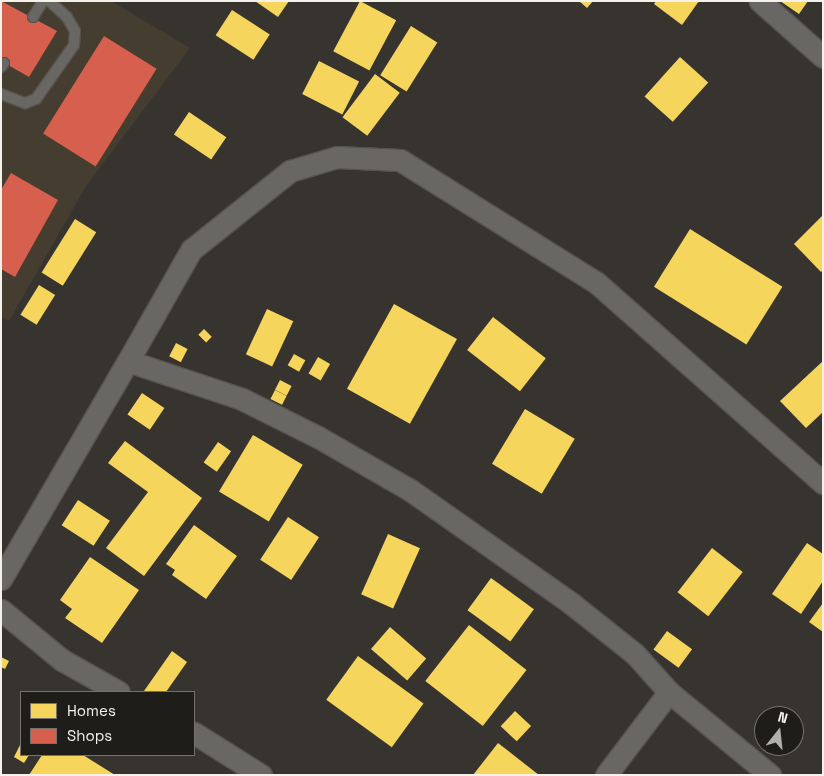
<!DOCTYPE html>
<style>
body{margin:0}
#map{position:relative;width:824px;height:776px;overflow:hidden;background:#373430;font-family:"Space Grotesk",sans-serif}
div>[style]{position:absolute}
[style*='--x']{left:calc(var(--x)*1px);top:calc(var(--y)*1px);width:calc(var(--w)*1px);rotate:calc(var(--a)*1deg)}
.built>*{inset:0;background:#453d30}
.homes>*{inset:0;background:#f6d55c;transform-origin:0 0}
.shops>*{inset:0;background:#d6604d;transform-origin:0 0}
.roads{filter:drop-shadow(1px 0 #56534f) drop-shadow(-1px 0 #56534f) drop-shadow(0 1px #56534f) drop-shadow(0 -1px #56534f)}
.service>*{height:10px;margin:-5px;padding:0 5px;transform-origin:5px;border-radius:5px;background:#696764}
.minor>*{height:21px;margin:-10.5px;padding:0 10.5px;transform-origin:10.5px;border-radius:10.5px;background:#696764}
span{translate:-50% -50%;white-space:nowrap;text-align:center;line-height:1.15;-webkit-text-stroke:5px #1f1d19;paint-order:stroke}
.frame{position:absolute;inset:0;border:2px solid #f5f2ec;pointer-events:none}
.legend{position:absolute;left:20px;top:691px;width:175px;height:65px;box-sizing:border-box;background:#1f1d19;border:1px solid #75726d;margin:0;padding:6px 9px;list-style:none;font-size:15px;color:#f5f2ec}
.legend li{display:flex;align-items:center;gap:10px;height:25px}
.legend b{width:25px;border:1px solid #75726d}
.north{position:absolute;left:754px;top:706px;width:50px;height:50px;box-sizing:border-box;background:#1f1d19;border:1px solid #75726d;border-radius:50%;rotate:16deg;font-size:14px;font-weight:700;line-height:20px;text-align:center;color:#f5f2ec}
.north::after{content:'';display:block;margin:auto;width:18px;height:22px;background:#b2b0aa;clip-path:polygon(50% 0,100% 100%,50% 72%,0 100%)}
</style>
<div id="map">
<div class="built">
<i style="clip-path:polygon(1px 1px,111px 1px,190px 48px,86px 186px,9px 321px,1px 316px)"></i>
</div>
<div class="homes">
<i style="clip-path:polygon(255px 1px,289px 1px,278px 17px)"></i>
<i style="left:360px;top:1px;width:41px;height:57px;rotate:28deg"></i>
<i style="clip-path:polygon(579px 1px,593px 1px,587px 8px)"></i>
<i style="clip-path:polygon(656px 1px,699px 1px,682px 25px,654px 4px)"></i>
<i style="clip-path:polygon(780px 1px,808px 1px,799px 14px)"></i>
<i style="left:232px;top:10px;width:45px;height:30px;rotate:33deg"></i>
<i style="left:411px;top:26px;width:31px;height:58px;rotate:32deg"></i>
<i style="left:680px;top:57px;width:38px;height:53px;rotate:42deg"></i>
<i style="left:319px;top:61px;width:45px;height:37px;rotate:27deg"></i>
<i style="left:375px;top:74px;width:31px;height:54px;rotate:37deg"></i>
<i style="left:189px;top:112px;width:45px;height:27px;rotate:34deg"></i>
<i style="clip-path:polygon(823px 215px,823px 270px,821px 272px,794px 244px)"></i>
<i style="left:75px;top:219px;width:25px;height:63px;rotate:32deg"></i>
<i style="left:690px;top:229px;width:109px;height:68px;rotate:32deg"></i>
<i style="left:39px;top:285px;width:19px;height:35px;rotate:32deg"></i>
<i style="left:394px;top:304px;width:72px;height:97px;rotate:29deg"></i>
<i style="left:267px;top:309px;width:29px;height:50px;rotate:25deg"></i>
<i style="left:493px;top:317px;width:67px;height:42px;rotate:38deg"></i>
<i style="left:204px;top:329px;width:11px;height:8px;rotate:45deg"></i>
<i style="left:176px;top:343px;width:13px;height:15px;rotate:27deg"></i>
<i style="left:294px;top:354px;width:13px;height:13px;rotate:29deg"></i>
<i style="left:318px;top:357px;width:14px;height:19px;rotate:30deg"></i>
<i style="clip-path:polygon(823px 361px,823px 412px,806px 428px,780px 401px)"></i>
<i style="left:280px;top:380px;width:13px;height:11px;rotate:27deg"></i>
<i style="left:275px;top:390px;width:13px;height:10px;rotate:27deg"></i>
<i style="left:142px;top:393px;width:27px;height:26px;rotate:34deg"></i>
<i style="left:525px;top:409px;width:58px;height:64px;rotate:31deg"></i>
<i style="left:253px;top:435px;width:58px;height:66px;rotate:31deg"></i>
<i style="clip-path:polygon(125px 441px,202px 498px,144px 576px,106px 548px,148px 492px,108px 463px)"></i>
<i style="left:218px;top:442px;width:16px;height:25px;rotate:35deg"></i>
<i style="left:78px;top:500px;width:38px;height:30px;rotate:33deg"></i>
<i style="left:288px;top:517px;width:37px;height:51px;rotate:33deg"></i>
<i style="clip-path:polygon(194px 525px,237px 556px,206px 599px,172px 575px,175px 570px,166px 564px)"></i>
<i style="left:388px;top:534px;width:35px;height:66px;rotate:24deg"></i>
<i style="clip-path:polygon(807px 543px,823px 554px,823px 581px,801px 614px,772px 594px)"></i>
<i style="left:712px;top:548px;width:39px;height:56px;rotate:38deg"></i>
<i style="clip-path:polygon(90px 557px,139px 590px,102px 643px,65px 618px,72px 609px,60px 600px)"></i>
<i style="left:491px;top:578px;width:53px;height:40px;rotate:36deg"></i>
<i style="clip-path:polygon(823px 603px,823px 632px,809px 622px)"></i>
<i style="left:469px;top:625px;width:73px;height:71px;rotate:38deg"></i>
<i style="left:390px;top:627px;width:48px;height:29px;rotate:41deg"></i>
<i style="left:667px;top:631px;width:31px;height:23px;rotate:36deg"></i>
<i style="clip-path:polygon(172px 651px,187px 662px,166px 692px,146px 692px,144px 691px)"></i>
<i style="left:358px;top:656px;width:81px;height:54px;rotate:36deg"></i>
<i style="clip-path:polygon(1px 657px,9px 661px,5px 669px,1px 667px)"></i>
<i style="left:515px;top:711px;width:22px;height:21px;rotate:43deg"></i>
<i style="clip-path:polygon(21px 743px,21px 755px,29px 755px,24px 763px,14px 757px)"></i>
<i style="clip-path:polygon(498px 743px,539px 775px,473px 775px)"></i>
<i style="clip-path:polygon(42px 755px,83px 755px,115px 775px,29px 775px)"></i>
</div>
<div class="shops">
<i style="clip-path:polygon(1px 1px,57px 31px,29px 77px,1px 61px)"></i>
<i style="left:104px;top:36px;width:62px;height:115px;rotate:32deg"></i>
<i style="clip-path:polygon(11px 173px,58px 200px,15px 277px,1px 269px,1px 190px)"></i>
</div>
<div class="roads">
<div class="service">
<i style="--x:33;--y:17;--w:19;--a:-58"></i>
<i style="--x:1;--y:67;--w:5;--a:-53"></i>
<i style="--x:1;--y:94;--w:26;--a:21"></i>
<i style="--x:25;--y:103;--w:12;--a:-20"></i>
<i style="--x:36;--y:99;--w:66;--a:-54.9"></i>
<i style="--x:74;--y:45;--w:14;--a:-86"></i>
<i style="--x:75;--y:31;--w:16;--a:-120"></i>
<i style="--x:67;--y:17;--w:24;--a:-138"></i>
</div>
<div class="minor">
<i style="--x:760;--y:1;--w:84;--a:41.6"></i>
<i style="--x:128;--y:361;--w:128;--a:-60.4"></i>
<i style="--x:191;--y:250;--w:127;--a:-38.6"></i>
<i style="--x:290;--y:171;--w:49;--a:-16.6"></i>
<i style="--x:337;--y:157;--w:63;--a:2.7"></i>
<i style="--x:400;--y:160;--w:232;--a:32"></i>
<i style="--x:597;--y:283;--w:302;--a:41.5"></i>
<i style="--x:1;--y:579;--w:252;--a:-59.8"></i>
<i style="--x:128;--y:361;--w:120;--a:18.4"></i>
<i style="--x:242;--y:399;--w:85;--a:26.6"></i>
<i style="--x:318;--y:437;--w:106;--a:29.9"></i>
<i style="--x:410;--y:490;--w:198;--a:35.1"></i>
<i style="--x:572;--y:604;--w:80;--a:38.4"></i>
<i style="--x:635;--y:654;--w:51;--a:48.2"></i>
<i style="--x:1;--y:610;--w:79;--a:39.3"></i>
<i style="--x:62;--y:660;--w:65;--a:29.3"></i>
<i style="--x:194;--y:733;--w:79;--a:32.1"></i>
<i style="--x:606;--y:775;--w:104;--a:-52.8"></i>
<i style="--x:669;--y:692;--w:131;--a:39.4"></i>
</div>
</div>
<div class="frame"></div>
<ul class="legend">
<li><b style="height:14px;background:#f6d55c"></b>Homes</li>
<li><b style="height:14px;background:#d6604d"></b>Shops</li>
</ul>
<div class="north">N</div>
</div>
